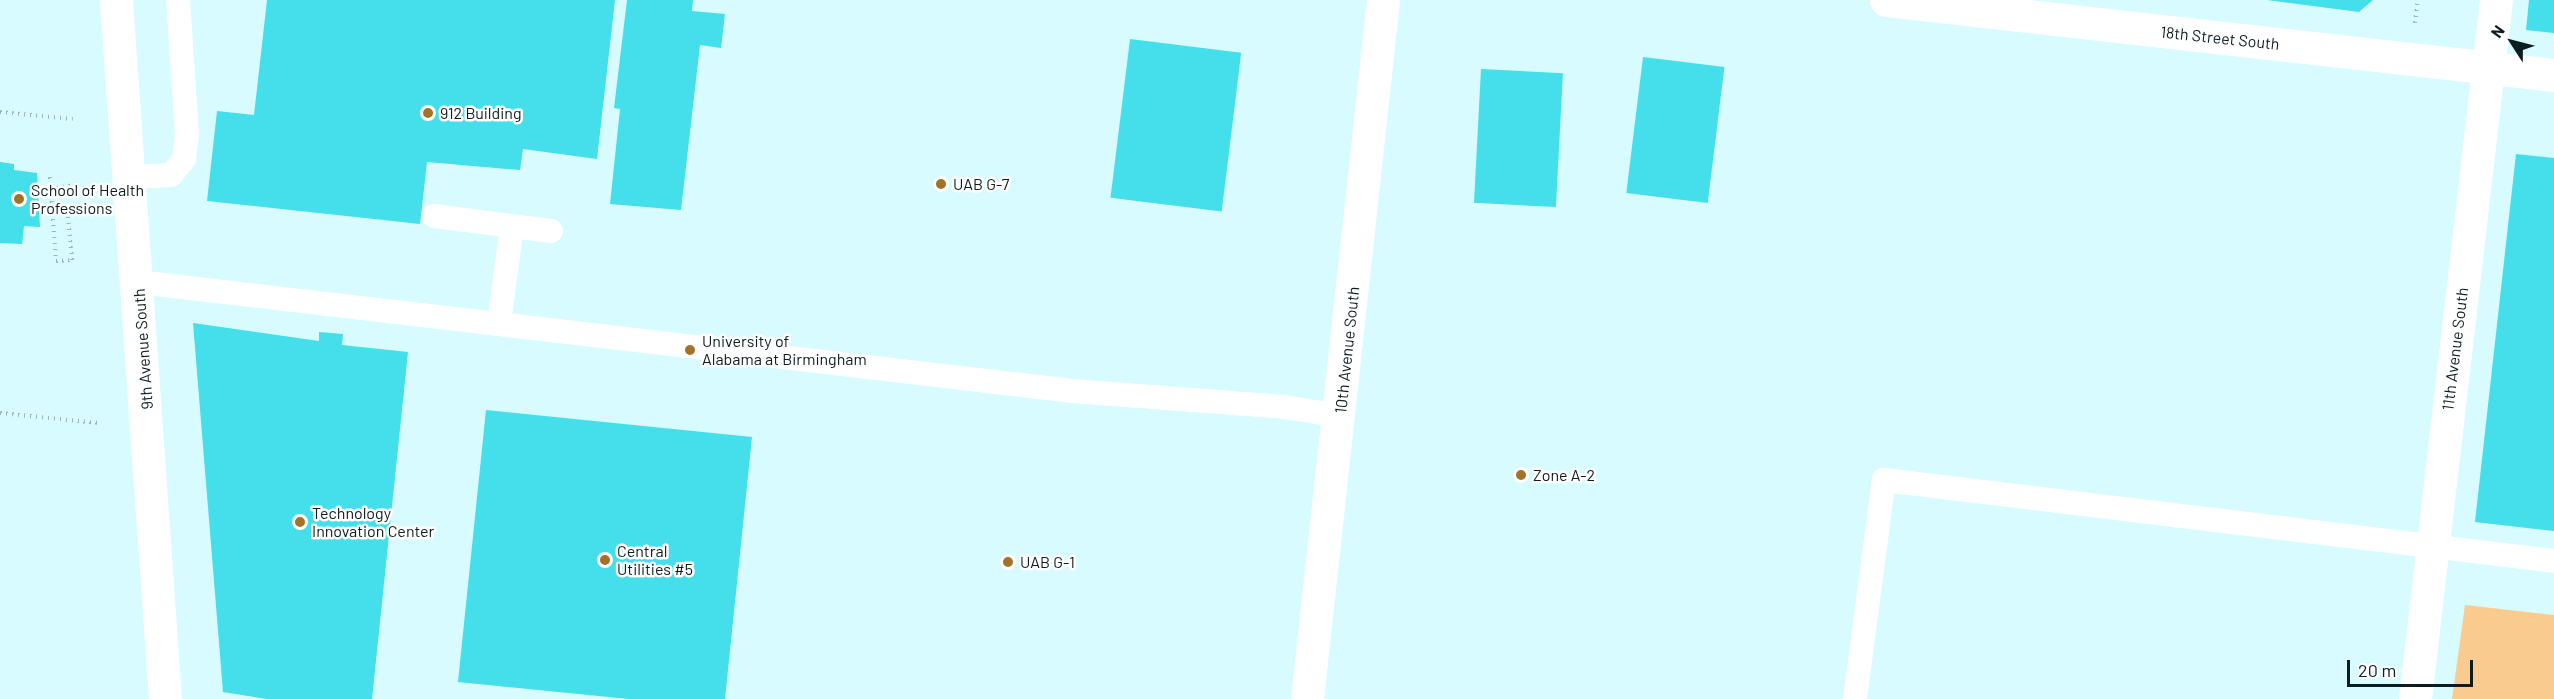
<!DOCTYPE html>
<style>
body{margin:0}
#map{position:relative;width:2554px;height:699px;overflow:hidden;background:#d7fbfe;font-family:Barlow,sans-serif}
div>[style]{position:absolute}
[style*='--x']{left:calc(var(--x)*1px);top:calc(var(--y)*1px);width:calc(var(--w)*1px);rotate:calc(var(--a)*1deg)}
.green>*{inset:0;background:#facb8f}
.building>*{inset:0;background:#44dfea;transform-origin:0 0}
.path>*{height:4px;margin-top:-2px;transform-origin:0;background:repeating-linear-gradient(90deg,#99b7ba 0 1.5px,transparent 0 6px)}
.service>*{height:24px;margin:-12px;padding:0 12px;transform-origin:12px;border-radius:12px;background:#fff}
.tertiary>*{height:33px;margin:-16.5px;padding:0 16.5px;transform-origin:16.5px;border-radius:16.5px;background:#fff}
.dots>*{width:16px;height:16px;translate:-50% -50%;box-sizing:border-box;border:3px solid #fff;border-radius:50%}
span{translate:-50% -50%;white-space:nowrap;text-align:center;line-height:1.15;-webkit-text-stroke:5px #fff;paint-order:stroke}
.street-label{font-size:16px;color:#0c1d1f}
.poi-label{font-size:16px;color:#0c1d1f}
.left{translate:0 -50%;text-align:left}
.north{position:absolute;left:2482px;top:12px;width:60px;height:60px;-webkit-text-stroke:4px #fff;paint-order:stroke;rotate:306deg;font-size:16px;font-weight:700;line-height:24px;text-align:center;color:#0c1d1f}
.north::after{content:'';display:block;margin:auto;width:21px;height:27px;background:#0c1d1f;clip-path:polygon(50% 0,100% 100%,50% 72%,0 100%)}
.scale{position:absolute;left:2347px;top:660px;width:126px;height:27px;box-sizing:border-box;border:3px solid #0c1d1f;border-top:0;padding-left:8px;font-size:18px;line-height:21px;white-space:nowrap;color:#0c1d1f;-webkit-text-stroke:4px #fff;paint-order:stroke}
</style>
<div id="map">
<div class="green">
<i style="clip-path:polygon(2465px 605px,2554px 615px,2554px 699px,2452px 699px)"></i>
</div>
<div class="building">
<i style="clip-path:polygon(267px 0,615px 0,597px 159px,523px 149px,520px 170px,427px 162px,420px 224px,207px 201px,217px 111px,254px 115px)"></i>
<i style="clip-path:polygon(627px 0,693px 0,692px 11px,725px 14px,721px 48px,700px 45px,681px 210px,610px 204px,620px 109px,614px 108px)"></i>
<i style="clip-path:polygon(2267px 0,2373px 0,2359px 12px)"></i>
<i style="clip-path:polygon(2529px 0,2554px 0,2554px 33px,2526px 30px)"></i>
<i style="left:1130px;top:39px;width:112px;height:160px;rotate:7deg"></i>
<i style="left:1643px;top:57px;width:82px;height:137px;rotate:7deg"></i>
<i style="left:1481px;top:69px;width:82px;height:134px;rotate:3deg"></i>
<i style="clip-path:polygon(2516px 154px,2554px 158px,2554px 531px,2475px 522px)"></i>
<i style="clip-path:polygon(0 162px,14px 164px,14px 170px,37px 173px,40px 227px,24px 226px,22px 244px,0 243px)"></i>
<i style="clip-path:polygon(193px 323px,319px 341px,319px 332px,343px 334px,342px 345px,408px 352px,372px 699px,267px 699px,223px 692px)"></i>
<i style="clip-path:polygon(486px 410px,752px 437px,725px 699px,629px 699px,458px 682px)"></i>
</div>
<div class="path">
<i style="--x:2415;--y:23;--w:23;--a:-83"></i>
<i style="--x:0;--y:112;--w:73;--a:5.5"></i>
<i style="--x:50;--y:177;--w:84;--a:85.9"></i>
<i style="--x:56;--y:261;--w:16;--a:-4"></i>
<i style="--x:72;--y:260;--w:52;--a:-95.5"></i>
<i style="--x:67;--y:208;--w:14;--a:-12"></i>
<i style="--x:51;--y:189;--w:28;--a:-10"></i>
<i style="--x:0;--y:413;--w:100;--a:5.8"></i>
</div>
<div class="service">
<i style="--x:130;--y:177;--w:41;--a:-2.8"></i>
<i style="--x:171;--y:175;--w:21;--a:-51"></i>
<i style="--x:184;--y:159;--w:24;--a:-83"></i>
<i style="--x:187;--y:135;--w:135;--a:-93.8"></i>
<i style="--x:434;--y:216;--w:118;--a:7.3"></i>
<i style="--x:138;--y:282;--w:941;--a:6.65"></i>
<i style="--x:1073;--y:391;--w:212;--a:4.3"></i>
<i style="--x:1284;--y:407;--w:57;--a:9.1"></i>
<i style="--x:499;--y:323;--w:97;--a:-82.3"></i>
<i style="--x:1855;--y:699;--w:221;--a:-82.5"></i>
<i style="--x:1884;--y:480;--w:675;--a:6.89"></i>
</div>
<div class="tertiary">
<i style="--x:116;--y:0;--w:701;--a:85.99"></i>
<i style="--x:1886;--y:0;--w:672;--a:6.41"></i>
<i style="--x:1307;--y:699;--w:703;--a:-83.79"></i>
<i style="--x:2415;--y:699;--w:704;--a:-83.39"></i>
</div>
<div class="dots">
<i style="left:428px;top:113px;background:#a37127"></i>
<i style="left:941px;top:184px;background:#a37127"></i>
<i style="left:19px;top:199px;background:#a37127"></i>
<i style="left:690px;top:350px;background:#a37127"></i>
<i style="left:1521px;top:475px;background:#a37127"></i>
<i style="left:300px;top:522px;background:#a37127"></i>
<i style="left:605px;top:560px;background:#a37127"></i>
<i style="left:1008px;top:562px;background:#a37127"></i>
</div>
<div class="street-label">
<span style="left:2220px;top:38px;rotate:6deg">18th Street South</span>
<span style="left:143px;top:349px;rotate:-94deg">9th Avenue South</span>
<span style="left:2455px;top:349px;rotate:-83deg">11th Avenue South</span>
<span style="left:1347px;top:350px;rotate:-84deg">10th Avenue South</span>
</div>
<div class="poi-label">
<span class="left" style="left:440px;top:113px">912 Building</span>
<span class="left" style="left:953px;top:184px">UAB G-7</span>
<span class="left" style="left:31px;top:199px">School of Health<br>Professions</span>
<span class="left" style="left:702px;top:350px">University of<br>Alabama at Birmingham</span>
<span class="left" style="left:1533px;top:475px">Zone A-2</span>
<span class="left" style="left:312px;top:522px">Technology<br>Innovation Center</span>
<span class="left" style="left:617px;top:560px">Central<br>Utilities #5</span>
<span class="left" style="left:1020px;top:562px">UAB G-1</span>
</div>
<div class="north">N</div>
<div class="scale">20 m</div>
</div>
